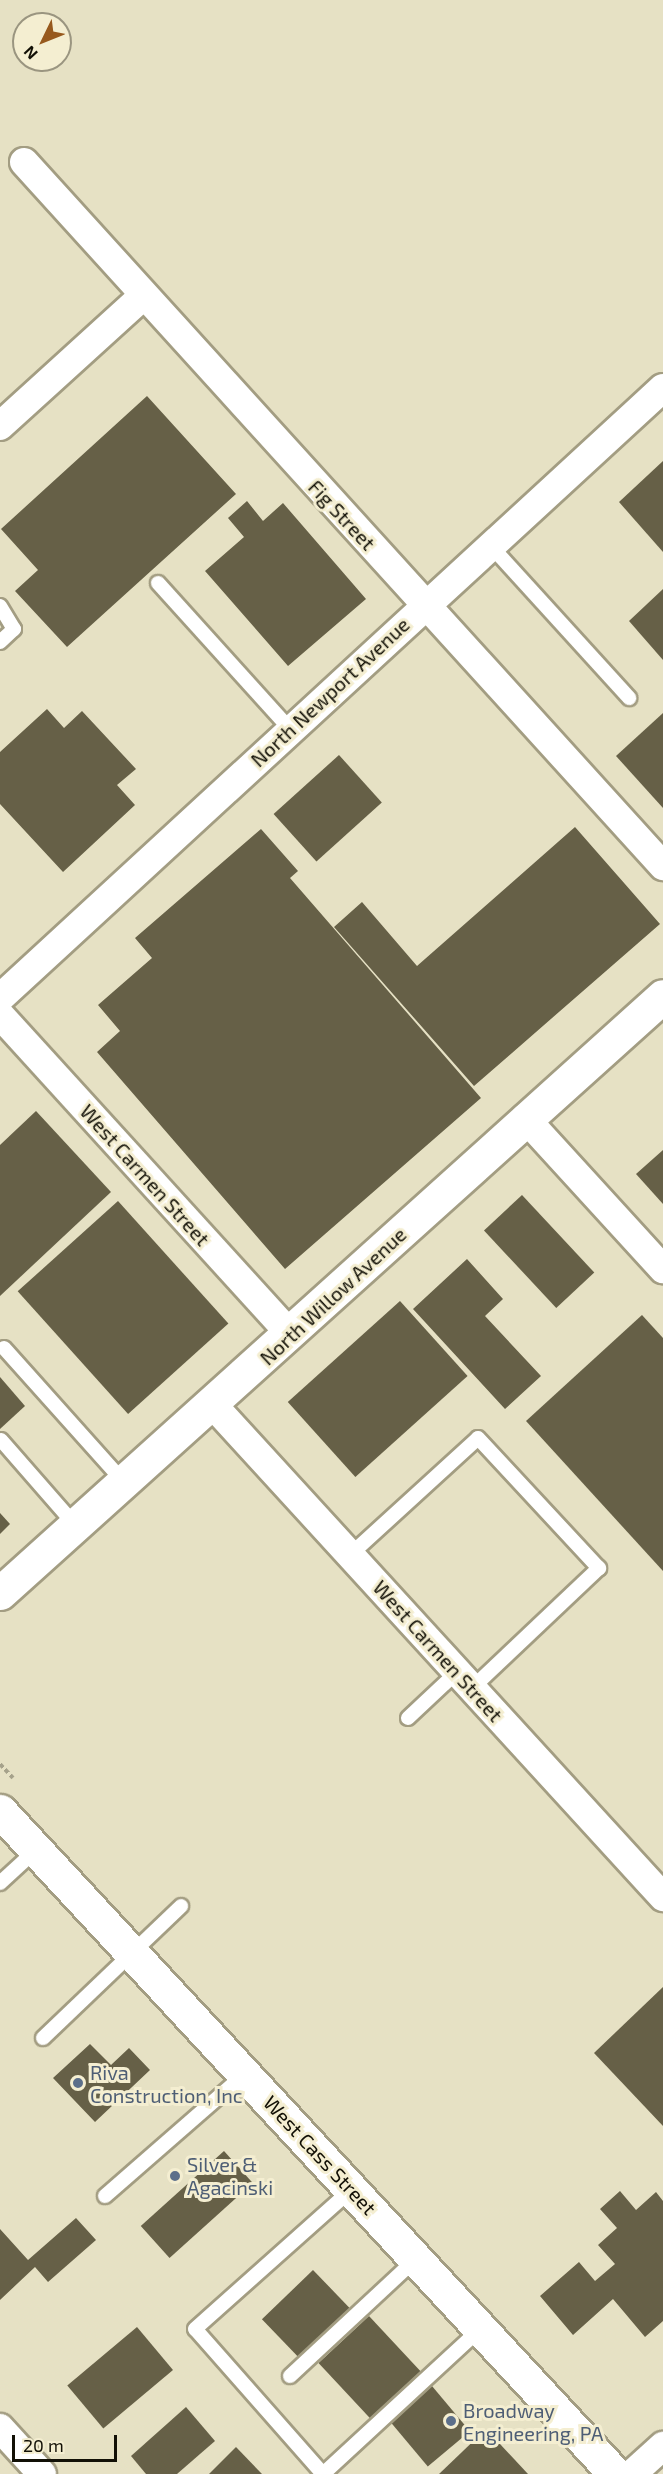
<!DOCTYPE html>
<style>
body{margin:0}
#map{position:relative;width:663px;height:2474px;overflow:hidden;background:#e6e1c4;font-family:"Exo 2",sans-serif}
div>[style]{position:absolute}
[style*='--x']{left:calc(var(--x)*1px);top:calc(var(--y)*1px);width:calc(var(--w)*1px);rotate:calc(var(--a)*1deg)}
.building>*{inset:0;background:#666047;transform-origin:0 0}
.path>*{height:4px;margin-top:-2px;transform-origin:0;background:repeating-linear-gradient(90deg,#a6a28b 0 4.5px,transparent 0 7.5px)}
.roads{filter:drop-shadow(2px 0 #a39d82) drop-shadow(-2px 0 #a39d82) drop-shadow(0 2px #a39d82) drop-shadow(0 -2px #a39d82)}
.lane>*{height:14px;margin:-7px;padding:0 7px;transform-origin:7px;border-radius:7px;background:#fff}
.street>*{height:28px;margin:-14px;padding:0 14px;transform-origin:14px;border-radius:14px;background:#fff}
.secondary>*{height:33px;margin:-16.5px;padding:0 16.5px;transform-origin:16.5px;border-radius:16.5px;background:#fff}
.dots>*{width:16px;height:16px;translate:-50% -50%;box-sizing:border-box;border:3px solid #f4eed1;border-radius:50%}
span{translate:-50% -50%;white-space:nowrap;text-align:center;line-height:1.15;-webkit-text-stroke:6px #f4eed1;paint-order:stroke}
.street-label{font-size:20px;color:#121006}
.service-label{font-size:20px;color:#4e5e75}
.left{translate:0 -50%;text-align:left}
.north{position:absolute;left:12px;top:12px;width:60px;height:60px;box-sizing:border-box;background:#f4eed1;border:2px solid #9a9580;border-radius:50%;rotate:227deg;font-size:16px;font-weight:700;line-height:24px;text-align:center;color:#121006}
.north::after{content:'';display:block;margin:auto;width:21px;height:27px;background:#97591d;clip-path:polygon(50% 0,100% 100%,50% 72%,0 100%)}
.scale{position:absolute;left:12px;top:2435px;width:105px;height:27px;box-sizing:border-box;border:3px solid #121006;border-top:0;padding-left:8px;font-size:18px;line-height:21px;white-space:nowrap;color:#121006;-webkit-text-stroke:4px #f4eed1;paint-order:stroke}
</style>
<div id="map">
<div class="building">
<i style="clip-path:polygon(147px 396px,236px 494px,67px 647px,15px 591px,38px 570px,1px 529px)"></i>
<i style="clip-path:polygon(663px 461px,663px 552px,619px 502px)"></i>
<i style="clip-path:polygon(247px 501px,263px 521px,283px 503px,366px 599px,288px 666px,205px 571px,244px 537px,228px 518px)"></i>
<i style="clip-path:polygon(663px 589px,663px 660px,629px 621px)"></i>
<i style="clip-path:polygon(47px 709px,64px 728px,82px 711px,136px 769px,117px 785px,135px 805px,63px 872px,0 804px,0 752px)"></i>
<i style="clip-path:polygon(663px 713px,663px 808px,616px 756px)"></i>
<i style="left:339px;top:755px;width:64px;height:88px;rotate:48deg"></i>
<i style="clip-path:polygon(575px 827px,660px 924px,474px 1086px,334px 927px,362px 902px,417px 966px)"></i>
<i style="clip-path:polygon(261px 829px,298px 871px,290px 878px,481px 1098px,285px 1269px,97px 1052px,120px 1031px,98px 1005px,152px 958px,135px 938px)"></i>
<i style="clip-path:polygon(36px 1111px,111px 1192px,0 1296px,0 1145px)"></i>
<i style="clip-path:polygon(663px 1150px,663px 1204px,636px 1174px)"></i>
<i style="left:522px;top:1195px;width:106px;height:52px;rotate:47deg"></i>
<i style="left:118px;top:1201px;width:165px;height:135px;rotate:48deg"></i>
<i style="clip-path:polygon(467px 1259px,503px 1299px,485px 1316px,541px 1376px,505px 1409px,413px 1309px)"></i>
<i style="left:400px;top:1301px;width:101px;height:151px;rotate:48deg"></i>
<i style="clip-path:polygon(642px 1315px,663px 1338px,663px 1571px,526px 1421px)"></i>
<i style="clip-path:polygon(0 1377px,25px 1406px,0 1429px)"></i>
<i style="clip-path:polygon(0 1513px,10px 1524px,0 1534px)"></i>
<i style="clip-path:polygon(663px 1987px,663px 2126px,594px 2053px)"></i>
<i style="clip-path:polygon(90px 2044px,111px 2065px,129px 2048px,150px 2070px,95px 2122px,53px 2078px)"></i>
<i style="left:224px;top:2151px;width:43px;height:112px;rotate:48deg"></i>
<i style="clip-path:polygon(620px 2191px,636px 2210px,656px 2192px,663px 2201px,663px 2321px,645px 2337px,613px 2299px,573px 2335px,540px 2296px,579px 2262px,595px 2281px,615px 2264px,598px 2245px,617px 2228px,600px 2209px)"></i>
<i style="clip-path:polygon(76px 2218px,96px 2240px,48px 2282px,35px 2267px,0 2300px,0 2229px,28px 2260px)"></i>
<i style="left:313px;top:2270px;width:53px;height:71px;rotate:46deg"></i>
<i style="left:369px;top:2316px;width:80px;height:69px;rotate:47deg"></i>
<i style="left:137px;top:2327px;width:56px;height:91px;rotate:50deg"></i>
<i style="left:432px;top:2386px;width:59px;height:55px;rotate:50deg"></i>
<i style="clip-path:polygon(186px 2407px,215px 2441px,177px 2474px,146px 2474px,131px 2456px)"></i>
<i style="clip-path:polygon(486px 2429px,528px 2474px,439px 2474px)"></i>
<i style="clip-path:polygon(236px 2447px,262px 2474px,209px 2474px)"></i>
</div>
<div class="path">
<i style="--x:0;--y:1764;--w:19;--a:47"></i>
</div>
<div class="roads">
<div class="lane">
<i style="--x:490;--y:545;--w:207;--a:47.7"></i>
<i style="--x:158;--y:583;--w:197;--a:47.9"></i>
<i style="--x:0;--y:606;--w:27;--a:59"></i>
<i style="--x:14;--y:629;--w:19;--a:137"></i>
<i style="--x:4;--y:1348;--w:180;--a:48.2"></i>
<i style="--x:1;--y:1440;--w:114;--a:48.9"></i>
<i style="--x:350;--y:1555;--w:173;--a:-42.4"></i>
<i style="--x:478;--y:1438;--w:178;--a:47.1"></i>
<i style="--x:599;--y:1568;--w:175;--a:136.6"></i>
<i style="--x:408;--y:1718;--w:67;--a:-43.2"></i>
<i style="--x:0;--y:1883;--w:49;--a:-42.5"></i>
<i style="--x:43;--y:2038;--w:191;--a:-43.7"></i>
<i style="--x:105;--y:2196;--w:186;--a:-41.1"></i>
<i style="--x:290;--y:2376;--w:172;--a:-42.9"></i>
<i style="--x:323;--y:2474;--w:193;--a:-131.4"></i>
<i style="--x:195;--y:2329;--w:210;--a:-41.7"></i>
<i style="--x:323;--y:2474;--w:214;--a:-42.7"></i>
</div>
<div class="street">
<i style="--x:24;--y:162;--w:951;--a:47.77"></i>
<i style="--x:0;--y:426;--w:192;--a:-42.3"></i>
<i style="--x:0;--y:998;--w:901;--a:-42.62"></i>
<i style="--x:0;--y:1015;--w:431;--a:47.7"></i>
<i style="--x:525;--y:1118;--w:205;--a:47.6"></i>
<i style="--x:213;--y:1405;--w:667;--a:47.55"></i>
<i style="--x:0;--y:2428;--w:62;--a:47.6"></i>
<i style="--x:632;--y:2474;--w:42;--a:-42.1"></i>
</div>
<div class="secondary">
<i style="--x:0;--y:1593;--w:892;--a:-42"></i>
<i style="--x:0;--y:1811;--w:904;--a:47.15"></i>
</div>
</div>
<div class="dots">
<i style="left:78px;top:2083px;background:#5c6f8a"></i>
<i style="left:175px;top:2176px;background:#5c6f8a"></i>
<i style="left:451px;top:2421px;background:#5c6f8a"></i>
</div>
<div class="street-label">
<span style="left:342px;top:515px;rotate:47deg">Fig Street</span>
<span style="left:330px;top:692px;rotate:-43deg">North Newport Avenue</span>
<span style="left:145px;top:1175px;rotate:48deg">West Carmen Street</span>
<span style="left:333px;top:1296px;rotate:-43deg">North Willow Avenue</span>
<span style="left:438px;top:1651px;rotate:48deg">West Carmen Street</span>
<span style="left:320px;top:2155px;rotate:47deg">West Cass Street</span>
</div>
<div class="service-label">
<span class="left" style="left:90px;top:2084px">Riva<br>Construction, Inc</span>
<span class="left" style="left:187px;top:2176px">Silver &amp;<br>Agacinski</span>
<span class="left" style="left:463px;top:2422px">Broadway<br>Engineering, PA</span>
</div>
<div class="north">N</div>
<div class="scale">20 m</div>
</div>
